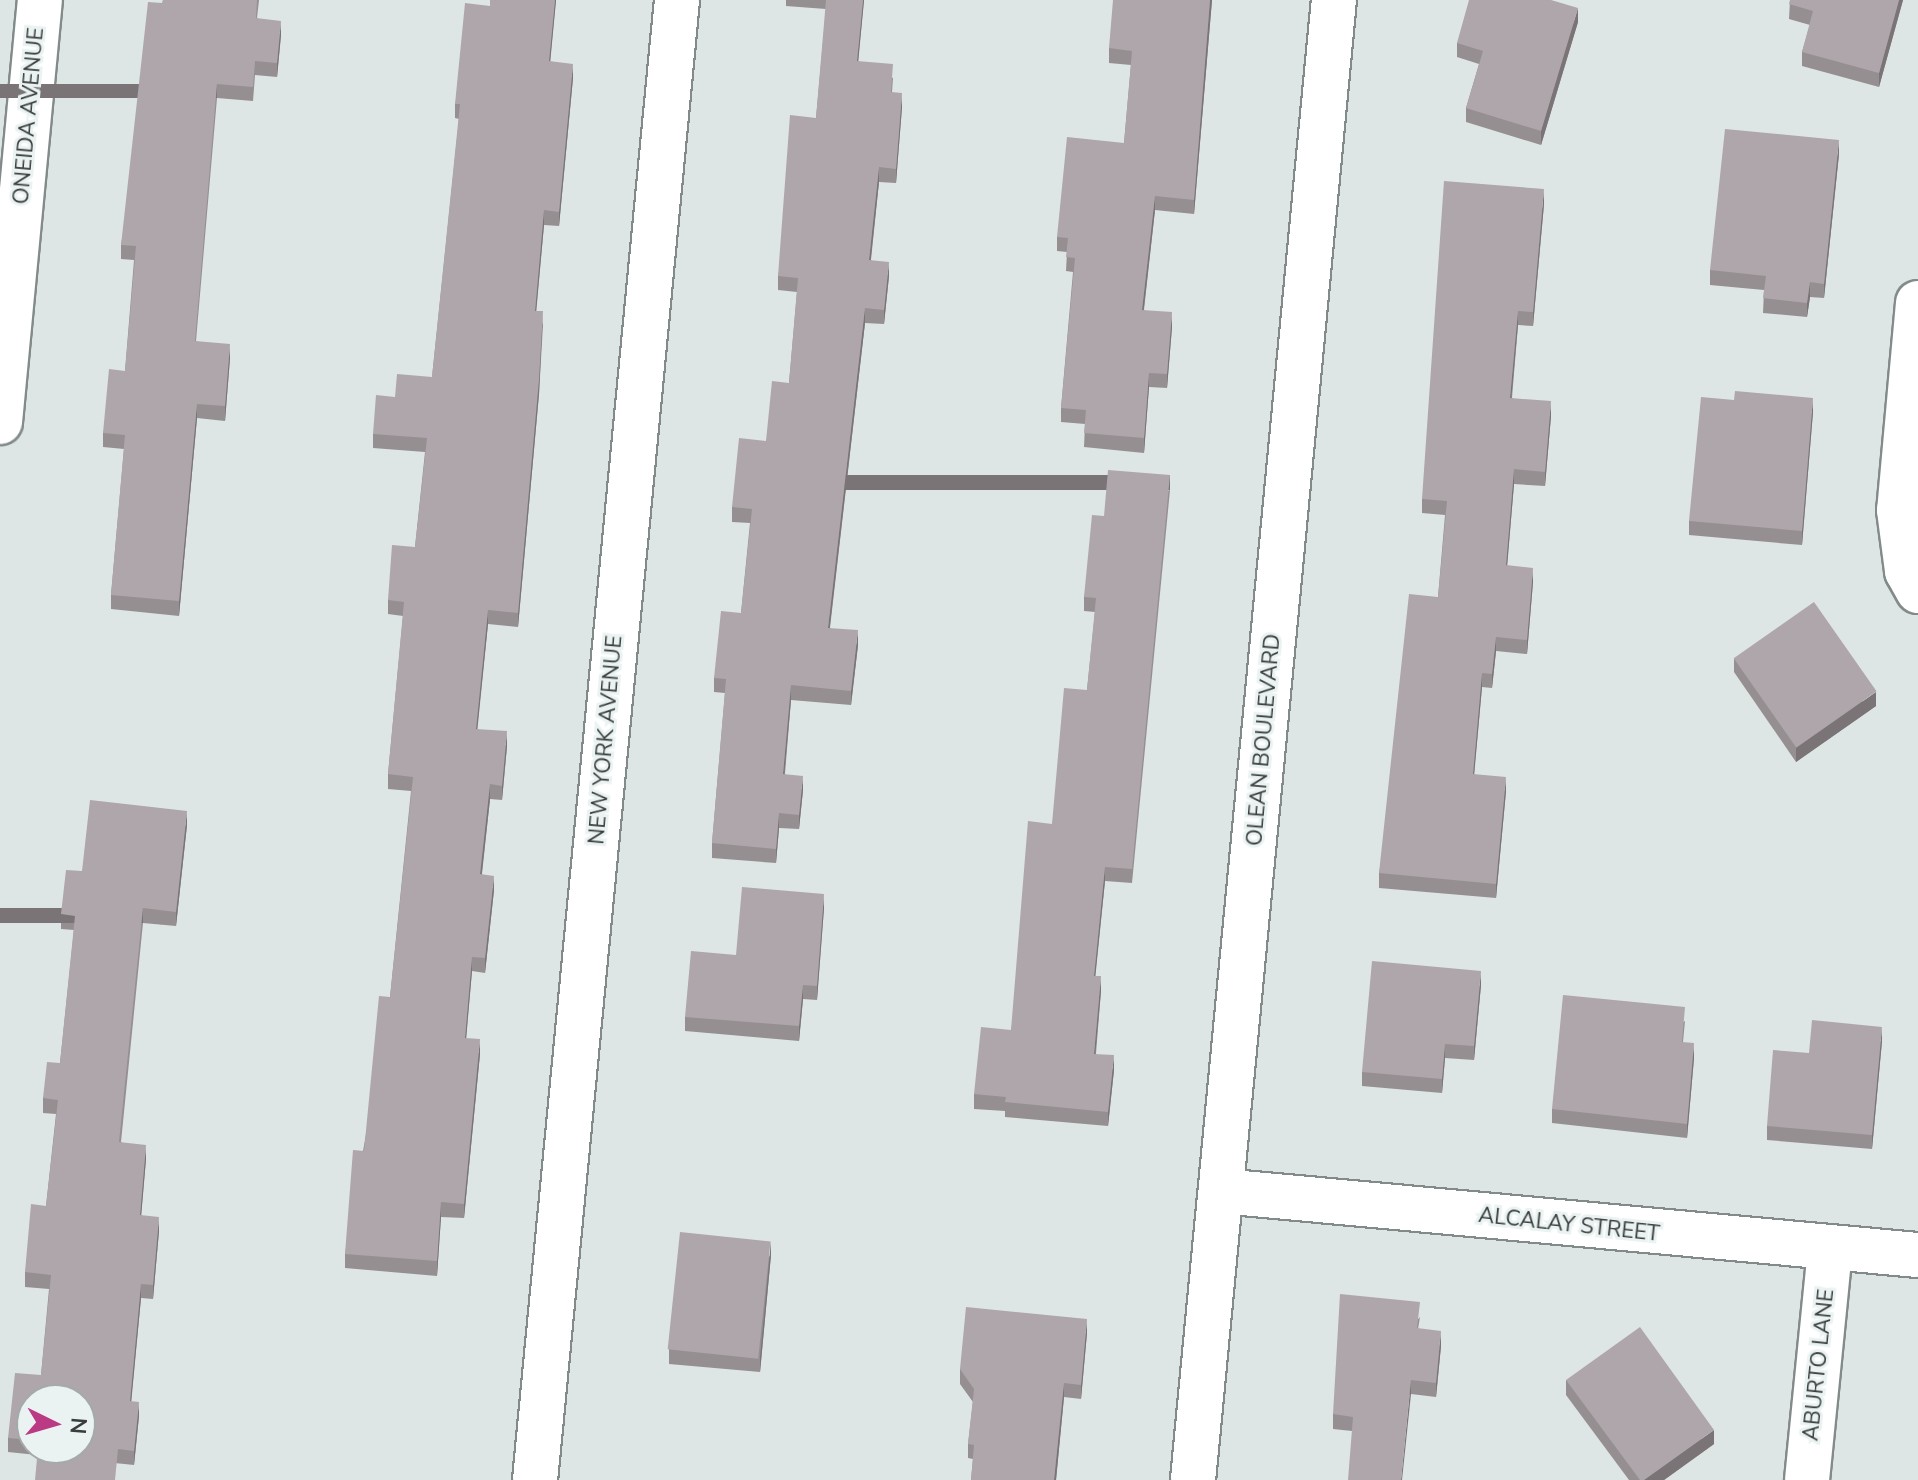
<!DOCTYPE html>
<style>
body{margin:0}
#map{position:relative;width:1918px;height:1480px;overflow:hidden;background:#dde6e4;font-family:"Nunito Sans",sans-serif}
div>[style]{position:absolute}
[style*='--x']{left:calc(var(--x)*1px);top:calc(var(--y)*1px);width:calc(var(--w)*1px);rotate:calc(var(--a)*1deg)}
.roads{filter:drop-shadow(2px 0 #838b8a) drop-shadow(-2px 0 #838b8a) drop-shadow(0 2px #838b8a) drop-shadow(0 -2px #838b8a)}
.minor>*{height:44px;margin:-22px;padding:0 22px;transform-origin:22px;border-radius:22px;background:#fff}
.tertiary>*{height:44px;margin:-22px;padding:0 22px;transform-origin:22px;border-radius:22px;background:#fff}
.wall>*{inset:0;background:#968f92}
.shaded-wall>*{inset:0;background:#7a7477;transform-origin:0 0}
.building>*{inset:0;background:#aea6aa;transform-origin:0 0}
span{translate:-50% -50%;white-space:nowrap;text-align:center;line-height:1.15;-webkit-text-stroke:6px #eaf3f2;paint-order:stroke}
.street-label{font-size:22px;color:#3a3d3d}
.north{position:absolute;left:16px;top:1384px;width:80px;height:80px;box-sizing:border-box;background:#eaf3f2;border:2px solid #a4aaaa;border-radius:50%;rotate:95deg;font-size:22px;font-weight:700;line-height:32px;text-align:center;color:#3a3d3d}
.north::after{content:'';display:block;margin:auto;width:28px;height:36px;background:#bb3a84;clip-path:polygon(50% 0,100% 100%,50% 72%,0 100%)}
</style>
<div id="map">
<div class="roads">
<div class="minor">
<i style="--x:1918;--y:303;--w:208;--a:95.2"></i>
<i style="--x:1899;--y:510;--w:62;--a:82.5"></i>
<i style="--x:1907;--y:571;--w:23;--a:61"></i>
<i style="--x:0;--y:422;--w:424;--a:-84.6"></i>
<i style="--x:1221;--y:1191;--w:700;--a:5.25"></i>
<i style="--x:535;--y:1480;--w:1487;--a:-84.52"></i>
<i style="--x:1807;--y:1480;--w:231;--a:-84.3"></i>
</div>
<div class="tertiary">
<i style="--x:1193;--y:1480;--w:1487;--a:-84.56"></i>
</div>
</div>
<div class="wall">
<i style="clip-path:polygon(163px 0,259px 0,257px 18px,281px 35px,277px 77px,255px 75px,253px 101px,217px 98px,196px 341px,230px 358px,225px 421px,197px 418px,179px 616px,111px 609px,111px 595px,124px 449px,103px 447px,103px 433px,125px 371px,134px 260px,121px 259px,121px 245px)"></i>
<i style="clip-path:polygon(490px 0,556px 0,550px 61px,573px 78px,559px 226px,544px 225px,536px 311px,543px 325px,539px 394px,518px 627px,488px 624px,477px 729px,507px 746px,502px 800px,490px 799px,482px 874px,494px 890px,485px 973px,472px 971px,466px 1038px,480px 1054px,464px 1218px,441px 1217px,437px 1276px,345px 1268px,345px 1254px,390px 997px,411px 791px,388px 789px,388px 774px,403px 616px,388px 614px,388px 600px,415px 547px,425px 452px,373px 448px,373px 434px,395px 397px,432px 377px,459px 119px,455px 118px,455px 104px,490px 6px)"></i>
<i style="clip-path:polygon(786px 0,864px 0,858px 61px,893px 78px,892px 92px,902px 107px,896px 183px,879px 182px,871px 260px,889px 276px,884px 324px,865px 323px,830px 628px,858px 645px,851px 705px,791px 700px,785px 774px,803px 790px,799px 829px,779px 828px,776px 863px,712px 858px,712px 843px,725px 693px,714px 692px,714px 678px,741px 613px,750px 523px,732px 522px,732px 507px,766px 441px,789px 383px,797px 292px,778px 290px,778px 276px,816px 118px,826px 9px,786px 6px)"></i>
<i style="clip-path:polygon(1212px 0,1194px 214px,1155px 210px,1144px 310px,1172px 327px,1167px 388px,1149px 387px,1144px 453px,1084px 447px,1085px 424px,1061px 422px,1061px 408px,1073px 272px,1066px 271px,1067px 252px,1057px 251px,1057px 237px,1124px 143px,1131px 65px,1109px 63px,1109px 48px)"></i>
<i style="clip-path:polygon(1790px 0,1903px 0,1879px 87px,1802px 66px,1802px 52px,1810px 25px,1789px 19px)"></i>
<i style="clip-path:polygon(1578px 22px,1541px 145px,1466px 122px,1466px 108px,1479px 64px,1457px 57px,1457px 43px)"></i>
<i style="clip-path:polygon(1839px 154px,1824px 298px,1810px 297px,1807px 317px,1763px 313px,1764px 290px,1710px 285px,1710px 270px)"></i>
<i style="clip-path:polygon(1544px 204px,1533px 326px,1518px 325px,1512px 398px,1551px 416px,1545px 486px,1514px 484px,1507px 565px,1533px 582px,1527px 654px,1496px 651px,1492px 688px,1482px 687px,1474px 774px,1506px 791px,1496px 898px,1379px 888px,1379px 873px,1438px 597px,1445px 515px,1422px 513px,1422px 499px)"></i>
<i style="clip-path:polygon(1813px 412px,1802px 545px,1689px 535px,1689px 521px)"></i>
<i style="clip-path:polygon(1170px 490px,1132px 883px,1105px 881px,1095px 976px,1101px 991px,1096px 1054px,1114px 1070px,1108px 1126px,1005px 1117px,1005px 1111px,974px 1109px,974px 1094px,1011px 1030px,1052px 824px,1087px 690px,1095px 612px,1084px 611px,1084px 597px,1104px 516px)"></i>
<i style="clip-path:polygon(1734px 658px,1876px 706px,1796px 762px,1734px 672px)"></i>
<i style="clip-path:polygon(evenodd,187px 825px,176px 926px,143px 923px,121px 1142px,146px 1159px,141px 1215px,159px 1231px,153px 1299px,141px 1298px,131px 1401px,139px 1416px,134px 1465px,8px 1452px,8px 1438px,41px 1375px,49px 1289px,25px 1287px,25px 1272px,46px 1206px,56px 1114px,43px 1113px,43px 1098px,60px 1063px,74px 930px,61px 929px,61px 914px,82px 871px,187px 825px,32px 1400px,80px 1448px,32px 1448px,32px 1400px)"></i>
<i style="clip-path:polygon(824px 908px,817px 1000px,803px 999px,799px 1041px,685px 1031px,685px 1017px,736px 955px)"></i>
<i style="clip-path:polygon(1481px 985px,1474px 1060px,1445px 1058px,1442px 1093px,1362px 1086px,1362px 1072px)"></i>
<i style="clip-path:polygon(1685px 1021px,1683px 1042px,1694px 1058px,1687px 1138px,1552px 1123px,1552px 1109px)"></i>
<i style="clip-path:polygon(1882px 1041px,1872px 1149px,1767px 1140px,1767px 1126px,1809px 1053px)"></i>
<i style="clip-path:polygon(771px 1255px,760px 1372px,669px 1364px,669px 1349px)"></i>
<i style="clip-path:polygon(1420px 1317px,1418px 1329px,1441px 1346px,1436px 1397px,1411px 1394px,1352px 1431px,1333px 1429px,1333px 1414px)"></i>
<i style="clip-path:polygon(1087px 1333px,1081px 1399px,1064px 1397px,1056px 1480px,971px 1480px,973px 1459px,968px 1458px,968px 1444px,973px 1402px,960px 1384px,960px 1369px)"></i>
<i style="clip-path:polygon(1566px 1380px,1714px 1444px,1664px 1480px,1629px 1480px,1566px 1395px)"></i>
</div>
<div class="shaded-wall">
<i style="clip-path:polygon(555px 0,556px 0,549px 75px,549px 61px)"></i>
<i style="clip-path:polygon(863px 0,864px 0,857px 75px,857px 61px)"></i>
<i style="clip-path:polygon(1210px 0,1212px 0,1194px 214px,1194px 200px)"></i>
<i style="clip-path:polygon(1899px 0,1903px 0,1879px 87px,1879px 73px)"></i>
<i style="clip-path:polygon(1578px 8px,1578px 22px,1541px 145px,1541px 131px)"></i>
<i style="clip-path:polygon(281px 21px,281px 35px,277px 77px,277px 63px)"></i>
<i style="clip-path:polygon(573px 64px,573px 78px,559px 226px,559px 212px)"></i>
<i style="left:217px;top:84px;width:14px;height:258px;rotate:90deg"></i>
<i style="clip-path:polygon(902px 93px,902px 107px,896px 183px,896px 169px)"></i>
<i style="clip-path:polygon(1839px 140px,1839px 154px,1824px 298px,1824px 284px)"></i>
<i style="clip-path:polygon(879px 167px,879px 182px,869px 275px,869px 260px)"></i>
<i style="clip-path:polygon(1544px 189px,1544px 204px,1533px 326px,1533px 312px)"></i>
<i style="clip-path:polygon(1155px 196px,1155px 210px,1142px 324px,1142px 310px)"></i>
<i style="clip-path:polygon(544px 210px,544px 225px,535px 325px,535px 311px)"></i>
<i style="clip-path:polygon(889px 262px,889px 276px,884px 324px,884px 310px)"></i>
<i style="clip-path:polygon(1810px 282px,1810px 297px,1807px 317px,1807px 303px)"></i>
<i style="clip-path:polygon(865px 308px,865px 323px,828px 642px,828px 628px)"></i>
<i style="clip-path:polygon(543px 311px,539px 394px,518px 627px,518px 613px)"></i>
<i style="clip-path:polygon(1518px 311px,1518px 325px,1510px 412px,1510px 398px)"></i>
<i style="clip-path:polygon(1172px 312px,1172px 327px,1167px 388px,1167px 374px)"></i>
<i style="clip-path:polygon(230px 344px,230px 358px,225px 421px,225px 406px)"></i>
<i style="clip-path:polygon(1149px 373px,1149px 387px,1144px 453px,1144px 438px)"></i>
<i style="clip-path:polygon(1813px 398px,1813px 412px,1802px 545px,1802px 531px)"></i>
<i style="clip-path:polygon(1551px 401px,1551px 416px,1545px 486px,1545px 472px)"></i>
<i style="clip-path:polygon(197px 404px,197px 418px,179px 616px,179px 601px)"></i>
<i style="clip-path:polygon(1514px 469px,1514px 484px,1506px 580px,1506px 565px)"></i>
<i style="left:1170px;top:475px;width:15px;height:396px;rotate:90deg"></i>
<i style="clip-path:polygon(1533px 568px,1533px 582px,1527px 654px,1527px 640px)"></i>
<i style="clip-path:polygon(488px 610px,488px 624px,476px 743px,476px 729px)"></i>
<i style="clip-path:polygon(858px 630px,858px 645px,851px 705px,851px 691px)"></i>
<i style="clip-path:polygon(1496px 637px,1496px 651px,1492px 688px,1492px 674px)"></i>
<i style="clip-path:polygon(1482px 673px,1482px 687px,1473px 788px,1473px 774px)"></i>
<i style="clip-path:polygon(791px 685px,791px 700px,783px 789px,783px 774px)"></i>
<i style="clip-path:polygon(1876px 692px,1876px 706px,1796px 762px,1796px 748px)"></i>
<i style="clip-path:polygon(507px 731px,507px 746px,502px 800px,502px 786px)"></i>
<i style="clip-path:polygon(803px 776px,803px 790px,799px 829px,799px 815px)"></i>
<i style="clip-path:polygon(1506px 777px,1506px 791px,1496px 898px,1496px 884px)"></i>
<i style="clip-path:polygon(490px 784px,490px 799px,480px 889px,480px 874px)"></i>
<i style="clip-path:polygon(187px 811px,187px 825px,176px 926px,176px 912px)"></i>
<i style="clip-path:polygon(779px 813px,779px 828px,776px 863px,776px 849px)"></i>
<i style="clip-path:polygon(1105px 867px,1105px 881px,1094px 990px,1094px 976px)"></i>
<i style="clip-path:polygon(494px 876px,494px 890px,485px 973px,485px 958px)"></i>
<i style="clip-path:polygon(824px 894px,824px 908px,817px 1000px,817px 986px)"></i>
<i style="left:143px;top:908px;width:15px;height:235px;rotate:90deg"></i>
<i style="clip-path:polygon(472px 957px,472px 971px,465px 1052px,465px 1038px)"></i>
<i style="clip-path:polygon(1481px 971px,1481px 985px,1474px 1060px,1474px 1046px)"></i>
<i style="clip-path:polygon(1101px 976px,1101px 991px,1094px 1068px,1094px 1054px)"></i>
<i style="clip-path:polygon(803px 985px,803px 999px,799px 1041px,799px 1026px)"></i>
<i style="clip-path:polygon(1882px 1027px,1882px 1041px,1872px 1149px,1872px 1135px)"></i>
<i style="clip-path:polygon(480px 1039px,480px 1054px,464px 1218px,464px 1204px)"></i>
<i style="clip-path:polygon(1694px 1043px,1694px 1058px,1687px 1138px,1687px 1124px)"></i>
<i style="clip-path:polygon(1445px 1044px,1445px 1058px,1442px 1093px,1442px 1079px)"></i>
<i style="clip-path:polygon(1114px 1055px,1114px 1070px,1108px 1126px,1108px 1112px)"></i>
<i style="clip-path:polygon(146px 1145px,146px 1159px,140px 1230px,140px 1215px)"></i>
<i style="clip-path:polygon(441px 1202px,441px 1217px,437px 1276px,437px 1261px)"></i>
<i style="clip-path:polygon(159px 1217px,159px 1231px,153px 1299px,153px 1285px)"></i>
<i style="clip-path:polygon(771px 1241px,771px 1255px,760px 1372px,760px 1358px)"></i>
<i style="clip-path:polygon(141px 1284px,141px 1298px,130px 1415px,130px 1401px)"></i>
<i style="clip-path:polygon(1087px 1319px,1087px 1333px,1081px 1399px,1081px 1385px)"></i>
<i style="clip-path:polygon(1441px 1331px,1441px 1346px,1436px 1397px,1436px 1383px)"></i>
<i style="clip-path:polygon(1411px 1380px,1411px 1394px,1402px 1480px,1401px 1480px)"></i>
<i style="clip-path:polygon(1064px 1383px,1064px 1397px,1056px 1480px,1054px 1480px)"></i>
<i style="clip-path:polygon(139px 1402px,139px 1416px,134px 1465px,134px 1451px)"></i>
<i style="clip-path:polygon(1714px 1430px,1714px 1444px,1664px 1480px,1644px 1480px)"></i>
</div>
<div class="building">
<i style="clip-path:polygon(163px 0,257px 0,256px 18px,281px 21px,277px 63px,255px 61px,253px 87px,217px 84px,195px 341px,230px 344px,225px 406px,197px 404px,179px 601px,111px 595px,125px 435px,103px 433px,109px 369px,125px 371px,136px 246px,121px 245px,148px 2px,162px 3px)"></i>
<i style="clip-path:polygon(490px 0,555px 0,549px 61px,573px 64px,559px 212px,544px 210px,535px 311px,543px 311px,539px 380px,518px 613px,488px 610px,476px 729px,507px 731px,502px 786px,490px 784px,480px 874px,494px 876px,485px 958px,472px 957px,465px 1038px,480px 1039px,464px 1204px,441px 1202px,437px 1261px,345px 1254px,353px 1150px,364px 1151px,379px 996px,390px 997px,413px 777px,388px 774px,404px 602px,388px 600px,392px 545px,415px 547px,427px 438px,373px 434px,376px 395px,395px 397px,397px 374px,432px 377px,460px 104px,455px 104px,465px 3px,490px 6px)"></i>
<i style="clip-path:polygon(826px 0,863px 0,857px 61px,893px 64px,891px 92px,902px 93px,896px 169px,879px 167px,869px 260px,889px 262px,884px 310px,865px 308px,828px 628px,858px 630px,851px 691px,791px 685px,783px 774px,803px 776px,799px 815px,779px 813px,776px 849px,712px 843px,726px 679px,714px 678px,721px 611px,741px 613px,752px 509px,732px 507px,739px 438px,766px 441px,772px 381px,789px 383px,798px 278px,778px 276px,790px 115px,816px 118px)"></i>
<i style="clip-path:polygon(1113px 0,1210px 0,1194px 200px,1155px 196px,1142px 310px,1172px 312px,1167px 374px,1149px 373px,1144px 438px,1084px 433px,1086px 410px,1061px 408px,1075px 258px,1066px 257px,1068px 238px,1057px 237px,1067px 137px,1124px 143px,1132px 51px,1109px 48px)"></i>
<i style="clip-path:polygon(1469px 0,1551px 0,1578px 8px,1541px 131px,1466px 108px,1483px 51px,1457px 43px)"></i>
<i style="clip-path:polygon(1790px 0,1899px 0,1879px 73px,1802px 52px,1813px 11px,1789px 4px)"></i>
<i style="clip-path:polygon(1725px 129px,1839px 140px,1824px 284px,1810px 282px,1807px 303px,1763px 298px,1766px 276px,1710px 270px)"></i>
<i style="clip-path:polygon(1444px 181px,1544px 189px,1533px 312px,1518px 311px,1510px 398px,1551px 401px,1545px 472px,1514px 469px,1506px 565px,1533px 568px,1527px 640px,1496px 637px,1492px 674px,1482px 673px,1473px 774px,1506px 777px,1496px 884px,1379px 873px,1409px 594px,1438px 597px,1447px 501px,1422px 499px)"></i>
<i style="clip-path:polygon(1735px 391px,1813px 398px,1802px 531px,1689px 521px,1701px 397px,1734px 400px)"></i>
<i style="clip-path:polygon(1108px 470px,1170px 475px,1132px 869px,1105px 867px,1094px 976px,1101px 976px,1094px 1054px,1114px 1055px,1108px 1112px,1005px 1102px,1006px 1097px,974px 1094px,981px 1027px,1011px 1030px,1028px 821px,1052px 824px,1064px 688px,1087px 690px,1096px 598px,1084px 597px,1092px 515px,1104px 516px)"></i>
<i style="left:1814px;top:602px;width:109px;height:98px;rotate:55deg"></i>
<i style="clip-path:polygon(90px 800px,187px 811px,176px 912px,143px 908px,119px 1142px,146px 1145px,140px 1215px,159px 1217px,153px 1285px,141px 1284px,130px 1401px,139px 1402px,134px 1451px,118px 1449px,115px 1480px,35px 1480px,38px 1448px,80px 1448px,80px 1400px,32px 1400px,32px 1440px,8px 1438px,15px 1373px,41px 1375px,51px 1275px,25px 1272px,31px 1204px,46px 1206px,58px 1100px,43px 1098px,47px 1062px,60px 1063px,75px 916px,61px 914px,66px 870px,82px 871px)"></i>
<i style="clip-path:polygon(742px 887px,824px 894px,817px 986px,803px 985px,799px 1026px,685px 1017px,691px 951px,736px 955px)"></i>
<i style="clip-path:polygon(1372px 961px,1481px 971px,1474px 1046px,1445px 1044px,1442px 1079px,1362px 1072px)"></i>
<i style="clip-path:polygon(1563px 995px,1685px 1007px,1682px 1042px,1694px 1043px,1687px 1124px,1552px 1109px)"></i>
<i style="clip-path:polygon(1812px 1020px,1882px 1027px,1872px 1135px,1767px 1126px,1773px 1050px,1809px 1053px)"></i>
<i style="left:680px;top:1232px;width:91px;height:118px;rotate:6deg"></i>
<i style="clip-path:polygon(1340px 1294px,1420px 1302px,1417px 1328px,1441px 1331px,1436px 1383px,1411px 1380px,1401px 1480px,1348px 1480px,1353px 1417px,1333px 1414px)"></i>
<i style="clip-path:polygon(966px 1307px,1087px 1319px,1081px 1385px,1064px 1383px,1054px 1480px,971px 1480px,974px 1445px,968px 1444px,974px 1389px,960px 1369px)"></i>
<i style="clip-path:polygon(1640px 1327px,1714px 1430px,1644px 1480px,1640px 1480px,1566px 1380px)"></i>
</div>
<div class="street-label">
<span style="left:29px;top:116px;rotate:-85deg">ONEIDA AVENUE</span>
<span style="left:606px;top:740px;rotate:-85deg">NEW YORK AVENUE</span>
<span style="left:1264px;top:740px;rotate:-85deg">OLEAN BOULEVARD</span>
<span style="left:1569px;top:1225px;rotate:6deg">ALCALAY STREET</span>
<span style="left:1819px;top:1365px;rotate:-84deg">ABURTO LANE</span>
</div>
<div class="north">N</div>
</div>
